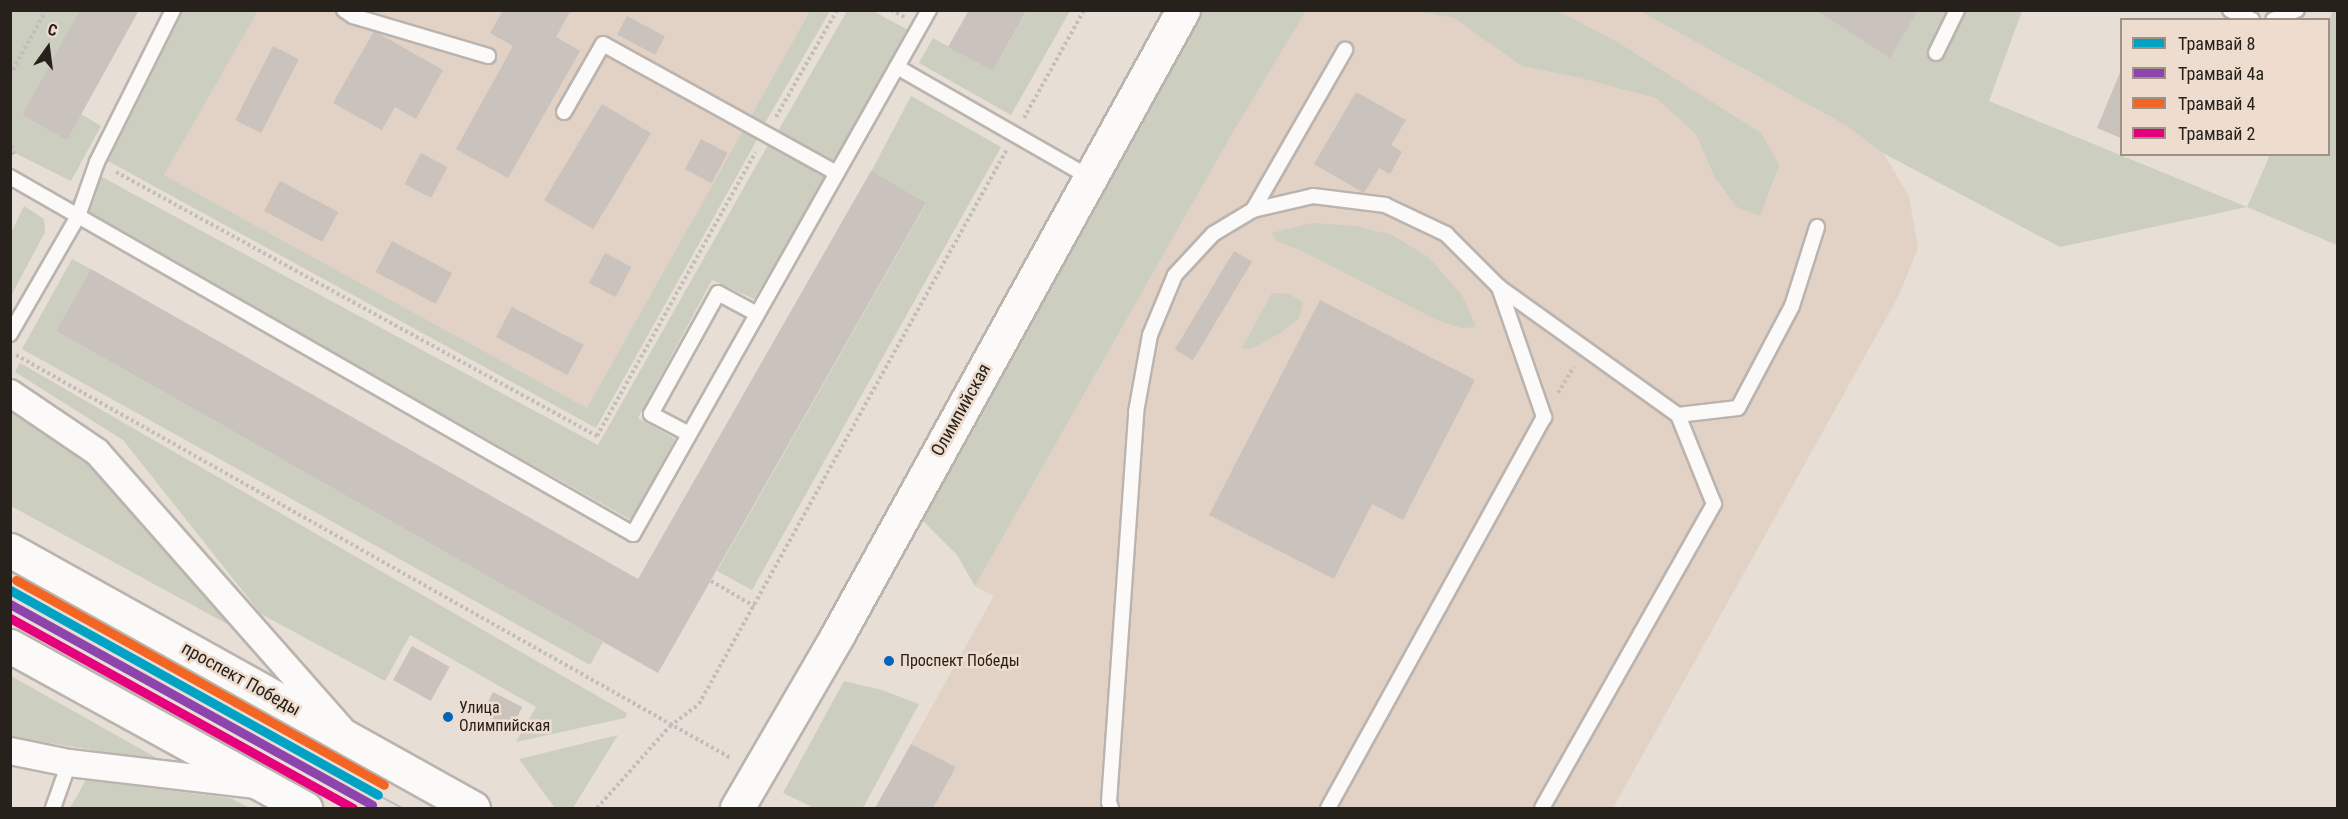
<!DOCTYPE html>
<meta charset="utf-8">
<style>
body{margin:0}
#map{position:relative;width:2348px;height:819px;overflow:hidden;background:#e7ded6;font-family:"Roboto Condensed",sans-serif}
div>[style]{position:absolute}
[style*='--x']{left:calc(var(--x)*1px);top:calc(var(--y)*1px);width:calc(var(--w)*1px);rotate:calc(var(--a)*1deg)}
.built>*{inset:0;background:#e2d1c5}
.green>*{inset:0;background:#cccec0}
.building>*{inset:0;background:#cac2bd;transform-origin:0 0}
.path>*{height:4px;margin-top:-2px;transform-origin:0;background:repeating-linear-gradient(90deg,#c2bebb 0 3px,transparent 0 6px)}
.roads{filter:drop-shadow(2px 0 #bbb4ae) drop-shadow(-2px 0 #bbb4ae) drop-shadow(0 2px #bbb4ae) drop-shadow(0 -2px #bbb4ae)}
.service>*{height:14px;margin:-7px;padding:0 7px;transform-origin:7px;border-radius:7px;background:#fbfaf9}
.minor>*{height:26px;margin:-13px;padding:0 13px;transform-origin:13px;border-radius:13px;background:#fbfaf9}
.secondary>*{height:33px;margin:-16.5px;padding:0 16.5px;transform-origin:16.5px;border-radius:16.5px;background:#fbfaf9}
.tram>*{height:1.5px;margin:-0.75px;padding:0 0.75px;transform-origin:0.75px;border-radius:0.75px;background:#bfbdbb}
.tram-1>*{height:9px;margin:-4.5px;padding:0 4.5px;transform-origin:4.5px;border-radius:4.5px;background:#02a2c5}
.tram-2>*{height:9px;margin:-4.5px;padding:0 4.5px;transform-origin:4.5px;border-radius:4.5px;background:#8e44ad}
.tram-3>*{height:9px;margin:-4.5px;padding:0 4.5px;transform-origin:4.5px;border-radius:4.5px;background:#f26522}
.tram-4>*{height:9px;margin:-4.5px;padding:0 4.5px;transform-origin:4.5px;border-radius:4.5px;background:#e5007d}
.dots>*{width:16px;height:16px;translate:-50% -50%;box-sizing:border-box;border:3px solid #eeddcf;border-radius:50%}
span{translate:-50% -50%;white-space:nowrap;text-align:center;line-height:1.15;-webkit-text-stroke:5px #eeddcf;paint-order:stroke}
.bus-label{font-size:16px;color:#27211c}
.left{translate:0 -50%;text-align:left}
.street-label{font-size:18px;color:#27211c}
.frame{position:absolute;inset:0;border:12px solid #27211c;pointer-events:none}
.legend{position:absolute;left:2120px;top:18px;width:210px;height:138px;box-sizing:border-box;background:#eeddcf;border:2px solid #9e9287;margin:0;padding:8px 10px;list-style:none;font-size:18px;color:#27211c}
.legend li{display:flex;align-items:center;gap:12px;height:30px}
.legend b{width:30px;border:2px solid #9e9287}
.north{position:absolute;left:18px;top:18px;width:60px;height:60px;-webkit-text-stroke:4px #eeddcf;paint-order:stroke;rotate:14deg;font-size:16px;font-weight:700;line-height:24px;text-align:center;color:#27211c}
.north::after{content:'';display:block;margin:auto;width:21px;height:27px;background:#27211c;clip-path:polygon(50% 0,100% 100%,50% 72%,0 100%)}
</style>
<div id="map">
<div class="built">
<i style="clip-path:polygon(258px 11px,810px 11px,587px 408px,164px 175px)"></i>
<i style="clip-path:polygon(1306px 11px,1640px 11px,1847px 126px,1883px 153px,1909px 196px,1918px 248px,1899px 295px,1613px 808px,933px 808px,956px 767px,911px 744px,994px 596px,975px 586px,1232px 134px)"></i>
</div>
<div class="green">
<i style="clip-path:polygon(11px 11px,80px 11px,22px 115px,67px 139px,81px 114px,101px 126px,71px 181px,11px 151px)"></i>
<i style="clip-path:polygon(178px 11px,258px 11px,164px 175px,587px 408px,810px 11px,830px 11px,765px 123px,748px 125px,758px 138px,596px 428px,97px 155px)"></i>
<i style="clip-path:polygon(847px 11px,873px 11px,908px 30px,833px 162px,778px 131px)"></i>
<i style="clip-path:polygon(1027px 11px,1070px 11px,1011px 115px,919px 63px,933px 38px,993px 71px)"></i>
<i style="clip-path:polygon(1202px 11px,1306px 11px,1232px 134px,975px 586px,957px 555px,922px 520px)"></i>
<i style="clip-path:polygon(1418px 11px,1558px 11px,1619px 43px,1761px 133px,1779px 165px,1760px 216px,1737px 207px,1715px 178px,1696px 134px,1656px 98px,1581px 78px,1522px 66px,1454px 18px)"></i>
<i style="clip-path:polygon(1640px 11px,2022px 11px,1989px 101px,2247px 207px,2270px 155px,2328px 154px,2329px 20px,2333px 11px,2337px 11px,2337px 245px,2247px 207px,2060px 247px,1883px 153px,1847px 126px)"></i>
<i style="clip-path:polygon(911px 96px,1001px 147px,752px 590px,717px 571px,926px 204px,871px 172px)"></i>
<i style="clip-path:polygon(768px 145px,826px 177px,754px 299px,712px 280px,638px 418px,675px 439px,631px 520px,70px 205px,89px 170px,598px 445px)"></i>
<i style="clip-path:polygon(24px 206px,44px 219px,45px 232px,11px 296px,11px 233px)"></i>
<i style="clip-path:polygon(1313px 223px,1356px 226px,1392px 235px,1428px 257px,1462px 295px,1476px 327px,1461px 328px,1437px 320px,1298px 249px,1276px 241px,1271px 233px)"></i>
<i style="clip-path:polygon(72px 259px,91px 269px,56px 331px,603px 642px,590px 665px,22px 349px)"></i>
<i style="clip-path:polygon(1272px 293px,1289px 294px,1303px 302px,1299px 318px,1282px 332px,1251px 349px,1242px 348px)"></i>
<i style="clip-path:polygon(20px 363px,627px 713px,625px 718px,516px 742px,536px 707px,410px 635px,385px 681px,261px 614px,123px 440px,15px 372px)"></i>
<i style="clip-path:polygon(10px 408px,98px 464px,240px 631px,11px 506px)"></i>
<i style="clip-path:polygon(11px 676px,162px 761px,11px 737px)"></i>
<i style="clip-path:polygon(844px 681px,882px 690px,919px 704px,863px 808px,814px 808px,783px 793px)"></i>
<i style="clip-path:polygon(618px 735px,573px 808px,555px 808px,519px 759px)"></i>
<i style="clip-path:polygon(86px 780px,230px 798px,250px 808px,70px 808px)"></i>
</div>
<div class="building">
<i style="clip-path:polygon(80px 10px,139px 10px,67px 140px,22px 115px)"></i>
<i style="clip-path:polygon(503px 10px,571px 10px,556px 37px,580px 51px,508px 178px,456px 149px,513px 46px,490px 33px)"></i>
<i style="clip-path:polygon(969px 10px,1027px 10px,993px 71px,948px 47px)"></i>
<i style="clip-path:polygon(1816px 10px,1918px 10px,1890px 58px)"></i>
<i style="left:627px;top:16px;width:43px;height:21px;rotate:28deg"></i>
<i style="clip-path:polygon(374px 31px,443px 70px,416px 119px,395px 107px,382px 130px,333px 103px)"></i>
<i style="left:273px;top:46px;width:29px;height:83px;rotate:27deg"></i>
<i style="clip-path:polygon(2121px 70px,2121px 138px,2097px 128px)"></i>
<i style="clip-path:polygon(1356px 92px,1406px 120px,1391px 145px,1402px 152px,1390px 174px,1379px 168px,1364px 193px,1314px 164px)"></i>
<i style="left:602px;top:104px;width:57px;height:112px;rotate:31deg"></i>
<i style="left:701px;top:139px;width:30px;height:34px;rotate:28deg"></i>
<i style="left:421px;top:153px;width:30px;height:35px;rotate:28deg"></i>
<i style="clip-path:polygon(871px 171px,926px 203px,658px 673px,56px 331px,91px 269px,638px 579px)"></i>
<i style="left:280px;top:181px;width:66px;height:34px;rotate:28deg"></i>
<i style="left:392px;top:241px;width:68px;height:35px;rotate:28deg"></i>
<i style="left:1234px;top:251px;width:21px;height:115px;rotate:31deg"></i>
<i style="left:605px;top:253px;width:30px;height:34px;rotate:28deg"></i>
<i style="clip-path:polygon(1320px 300px,1475px 380px,1403px 520px,1372px 504px,1334px 579px,1209px 515px)"></i>
<i style="left:512px;top:307px;width:81px;height:34px;rotate:28deg"></i>
<i style="left:412px;top:646px;width:43px;height:39px;rotate:29deg"></i>
<i style="left:493px;top:692px;width:33px;height:24px;rotate:27deg"></i>
<i style="clip-path:polygon(911px 744px,956px 767px,933px 808px,875px 808px)"></i>
</div>
<div class="path">
<i style="--x:891;--y:10;--w:15;--a:28"></i>
<i style="--x:10;--y:75;--w:74;--a:-61"></i>
<i style="--x:776;--y:117;--w:123;--a:-60.3"></i>
<i style="--x:1024;--y:118;--w:124;--a:-60.9"></i>
<i style="--x:10;--y:140;--w:18;--a:74"></i>
<i style="--x:116;--y:172;--w:549;--a:28.76"></i>
<i style="--x:597;--y:436;--w:325;--a:-60.8"></i>
<i style="--x:16;--y:355;--w:821;--a:29.41"></i>
<i style="--x:1558;--y:393;--w:31;--a:-59"></i>
<i style="--x:711;--y:581;--w:50;--a:30.2"></i>
<i style="--x:597;--y:808;--w:110;--a:-48.3"></i>
<i style="--x:670;--y:726;--w:36;--a:-37"></i>
<i style="--x:699;--y:704;--w:633;--a:-60.96"></i>
</div>
<div class="roads">
<div class="service">
<i style="--x:344;--y:10;--w:11;--a:34"></i>
<i style="--x:353;--y:16;--w:141;--a:16.5"></i>
<i style="--x:2230;--y:10;--w:24;--a:24"></i>
<i style="--x:2273;--y:20;--w:26;--a:-23"></i>
<i style="--x:1936;--y:53;--w:48;--a:-64"></i>
<i style="--x:897;--y:67;--w:221;--a:29.8"></i>
<i style="--x:564;--y:112;--w:78;--a:-60.2"></i>
<i style="--x:603;--y:44;--w:267;--a:28.9"></i>
<i style="--x:10;--y:177;--w:718;--a:29.81"></i>
<i style="--x:633;--y:534;--w:602;--a:-60.54"></i>
<i style="--x:1253;--y:210;--w:185;--a:-60.1"></i>
<i style="--x:1499;--y:287;--w:220;--a:35.6"></i>
<i style="--x:1678;--y:415;--w:96;--a:68"></i>
<i style="--x:1714;--y:504;--w:349;--a:119.5"></i>
<i style="--x:10;--y:334;--w:136;--a:-60"></i>
<i style="--x:78;--y:216;--w:57;--a:-70.6"></i>
<i style="--x:97;--y:162;--w:170;--a:-63.4"></i>
<i style="--x:1678;--y:415;--w:60;--a:-6.7"></i>
<i style="--x:1738;--y:408;--w:115;--a:-62.1"></i>
<i style="--x:1792;--y:306;--w:83;--a:-72.4"></i>
<i style="--x:689;--y:434;--w:43;--a:-152.2"></i>
<i style="--x:651;--y:414;--w:138;--a:-61"></i>
<i style="--x:718;--y:293;--w:44;--a:28.3"></i>
<i style="--x:53;--y:808;--w:48;--a:-70.4"></i>
<i style="--x:1111;--y:808;--w:6;--a:-108"></i>
<i style="--x:1109;--y:802;--w:391;--a:-86"></i>
<i style="--x:1136;--y:412;--w:78;--a:-79.7"></i>
<i style="--x:1150;--y:335;--w:65;--a:-67.4"></i>
<i style="--x:1175;--y:275;--w:56;--a:-47.2"></i>
<i style="--x:1213;--y:234;--w:47;--a:-31"></i>
<i style="--x:1253;--y:210;--w:62;--a:-13.1"></i>
<i style="--x:1313;--y:196;--w:73;--a:7.1"></i>
<i style="--x:1385;--y:205;--w:68;--a:25.4"></i>
<i style="--x:1446;--y:234;--w:75;--a:45"></i>
<i style="--x:1499;--y:287;--w:138;--a:70.9"></i>
<i style="--x:1544;--y:417;--w:447;--a:118.9"></i>
</div>
<div class="minor">
<i style="--x:10;--y:393;--w:105;--a:34.1"></i>
<i style="--x:97;--y:452;--w:368;--a:48.6"></i>
<i style="--x:10;--y:751;--w:60;--a:11.5"></i>
<i style="--x:69;--y:763;--w:189;--a:6.7"></i>
</div>
<div class="secondary">
<i style="--x:10;--y:550;--w:530;--a:29.13"></i>
<i style="--x:10;--y:646;--w:337;--a:28.8"></i>
<i style="--x:737;--y:808;--w:199;--a:-59.8"></i>
<i style="--x:837;--y:636;--w:715;--a:-61.07"></i>
</div>
</div>
<div class="tram">
<i style="--x:378;--y:795;--w:27;--a:28"></i>
</div>
<div class="tram-1">
<i style="--x:10;--y:590;--w:421;--a:29.1"></i>
</div>
<div class="tram-2">
<i style="--x:10;--y:604;--w:414;--a:29"></i>
</div>
<div class="tram-3">
<i style="--x:16;--y:580;--w:421;--a:29.1"></i>
</div>
<div class="tram-4">
<i style="--x:10;--y:618;--w:392;--a:29"></i>
</div>
<div class="dots">
<i style="left:889px;top:661px;background:#0065bd"></i>
<i style="left:448px;top:717px;background:#0065bd"></i>
</div>
<div class="bus-label">
<span class="left" style="left:900px;top:661px">Проспект Победы</span>
<span class="left" style="left:459px;top:717px">Улица<br>Олимпийская</span>
</div>
<div class="street-label">
<span style="left:961px;top:410px;rotate:-61deg">Олимпийская</span>
<span style="left:241px;top:679px;rotate:29deg">проспект Победы</span>
</div>
<div class="frame"></div>
<ul class="legend">
<li><b style="height:8px;background:#02a2c5"></b>Трамвай 8</li>
<li><b style="height:8px;background:#8e44ad"></b>Трамвай 4а</li>
<li><b style="height:8px;background:#f26522"></b>Трамвай 4</li>
<li><b style="height:8px;background:#e5007d"></b>Трамвай 2</li>
</ul>
<div class="north">С</div>
</div>
